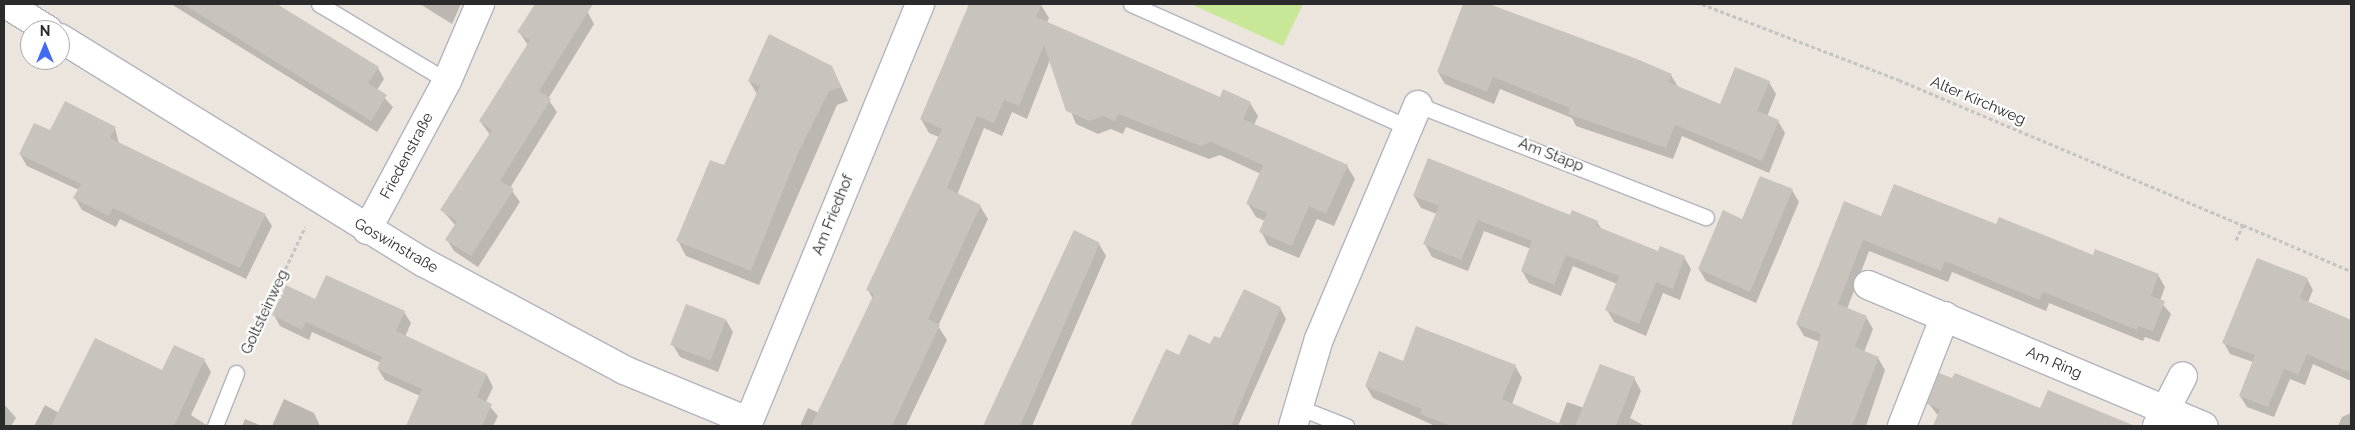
<!DOCTYPE html>
<meta charset="utf-8">
<style>
body{margin:0}
#map{position:relative;width:2355px;height:430px;overflow:hidden;background:#ece5dd;font-family:Raleway,sans-serif}
div>[style]{position:absolute}
[style*='--x']{left:calc(var(--x)*1px);top:calc(var(--y)*1px);width:calc(var(--w)*1px);rotate:calc(var(--a)*1deg)}
.pitch>*{inset:0;background:#c9e897}
.shadow>*{inset:0;background:#0003}
.building>*{inset:0;background:#c8c3bc;transform-origin:0 0}
.path>*{height:3px;margin-top:-1.5px;transform-origin:0;background:repeating-linear-gradient(90deg,#c4c4c4 0 4px,transparent 0 6.5px)}
.roads{filter:drop-shadow(1px 0 #b1b4be) drop-shadow(-1px 0 #b1b4be) drop-shadow(0 1px #b1b4be) drop-shadow(0 -1px #b1b4be)}
.lane>*{height:15px;margin:-7.5px;padding:0 7.5px;transform-origin:7.5px;border-radius:7.5px;background:#fff}
.street>*{height:28px;margin:-14px;padding:0 14px;transform-origin:14px;border-radius:14px;background:#fff}
span{translate:-50% -50%;white-space:nowrap;text-align:center;line-height:1.15;-webkit-text-stroke:4.5px #fff;paint-order:stroke}
.street-label{font-size:15px;color:#2b2b2b}
.frame{position:absolute;inset:0;border:5px solid #2b2b2b;pointer-events:none}
.north{position:absolute;left:20px;top:20px;width:50px;height:50px;box-sizing:border-box;background:#fff;border:1px solid #aaa;border-radius:50%;rotate:0deg;font-size:14px;font-weight:700;line-height:20px;text-align:center;color:#2b2b2b}
.north::after{content:'';display:block;margin:auto;width:18px;height:22px;background:#426af4;clip-path:polygon(50% 0,100% 100%,50% 72%,0 100%)}
</style>
<div id="map">
<div class="pitch">
<i style="clip-path:polygon(1191px 4px,1303px 4px,1283px 46px)"></i>
</div>
<div class="shadow">
<i style="clip-path:polygon(171px 4px,275px 4px,378px 68px,384px 79px,377px 90px,393px 107px,377px 132px)"></i>
<i style="clip-path:polygon(420px 4px,461px 4px,452px 24px)"></i>
<i style="clip-path:polygon(536px 4px,591px 4px,587px 11px,594px 24px,548px 99px,557px 112px,510px 188px,520px 202px,478px 267px,454px 251px,447px 240px,456px 226px,442px 210px,490px 135px,480px 121px,528px 45px,519px 32px)"></i>
<i style="clip-path:polygon(970px 4px,1041px 5px,1049px 18px,1047px 23px,1220px 99px,1250px 103px,1258px 116px,1254px 125px,1347px 166px,1355px 179px,1334px 226px,1317px 219px,1299px 258px,1268px 245px,1261px 231px,1265px 221px,1256px 217px,1248px 204px,1261px 174px,1220px 155px,1209px 159px,1126px 127px,1123px 134px,1111px 129px,1098px 134px,1076px 124px,1050px 60px,1027px 119px,1012px 112px,1002px 136px,984px 128px,957px 195px,980px 206px,988px 219px,938px 326px,947px 340px,906px 426px,800px 426px,808px 408px,819px 413px,873px 299px,868px 290px,939px 137px,929px 133px,921px 119px)"></i>
<i style="clip-path:polygon(1465px 4px,1486px 4px,1671px 75px,1678px 87px,1721px 105px,1769px 82px,1776px 94px,1767px 117px,1778px 121px,1785px 133px,1769px 173px,1682px 136px,1673px 159px,1576px 126px,1572px 118px,1500px 89px,1494px 104px,1445px 84px,1438px 72px)"></i>
<i style="clip-path:polygon(832px 67px,848px 101px,837px 105px,759px 285px,686px 256px,678px 241px,724px 167px,757px 94px,749px 81px)"></i>
<i style="clip-path:polygon(115px 128px,119px 144px,265px 215px,272px 226px,246px 279px,120px 219px,116px 227px,82px 210px,75px 198px,79px 190px,27px 166px,20px 154px,51px 132px)"></i>
<i style="clip-path:polygon(1792px 190px,1799px 202px,1756px 303px,1706px 281px,1699px 269px,1743px 220px)"></i>
<i style="clip-path:polygon(1414px 196px,1597px 222px,1602px 230px,1658px 253px,1684px 257px,1691px 269px,1680px 300px,1663px 293px,1646px 336px,1614px 322px,1607px 310px,1617px 284px,1573px 266px,1561px 296px,1529px 283px,1522px 271px,1531px 249px,1484px 231px,1468px 271px,1432px 257px,1425px 244px,1437px 214px,1421px 208px)"></i>
<i style="clip-path:polygon(1845px 203px,1882px 218px,1996px 226px,2158px 275px,2165px 287px,2160px 301px,2171px 314px,2159px 342px,2145px 337px,2143px 341px,2049px 303px,2046px 311px,1952px 272px,1948px 282px,1869px 251px,1847px 309px,1866px 317px,1873px 329px,1864px 352px,1878px 358px,1885px 370px,1866px 426px,1792px 426px,1820px 342px,1804px 336px,1797px 324px)"></i>
<i style="clip-path:polygon(1075px 232px,1099px 244px,1106px 256px,1032px 426px,984px 426px)"></i>
<i style="clip-path:polygon(326px 277px,404px 312px,411px 323px,405px 337px,487px 375px,493px 387px,486px 402px,498px 416px,493px 426px,407px 426px,420px 396px,385px 380px,378px 369px,381px 363px,312px 332px,309px 340px,280px 326px,274px 315px,315px 301px)"></i>
<i style="clip-path:polygon(2307px 279px,2313px 290px,2308px 302px,2351px 320px,2351px 381px,2313px 364px,2305px 385px,2290px 379px,2274px 417px,2247px 407px,2240px 396px,2253px 362px,2230px 354px,2224px 343px)"></i>
<i style="clip-path:polygon(1280px 308px,1286px 319px,1238px 426px,1132px 426px,1167px 350px,1180px 356px,1211px 346px)"></i>
<i style="clip-path:polygon(726px 320px,733px 332px,718px 372px,680px 357px,673px 345px)"></i>
<i style="clip-path:polygon(204px 360px,211px 372px,191px 415px,208px 426px,34px 426px,45px 405px,59px 413px)"></i>
<i style="clip-path:polygon(1403px 362px,1515px 366px,1522px 378px,1512px 404px,1532px 422px,1530px 426px,1435px 426px,1373px 398px,1366px 386px)"></i>
<i style="clip-path:polygon(1634px 378px,1641px 391px,1630px 418px,1645px 426px,1558px 426px,1567px 402px,1584px 408px)"></i>
<i style="clip-path:polygon(284px 399px,314px 413px,320px 426px,272px 426px)"></i>
<i style="clip-path:polygon(4px 404px,16px 418px,11px 426px,4px 426px)"></i>
<i style="clip-path:polygon(1929px 404px,2041px 410px,2110px 425px,1935px 426px,1939px 417px)"></i>
<i style="clip-path:polygon(2351px 413px,2351px 426px,2338px 426px,2342px 417px)"></i>
<i style="clip-path:polygon(245px 419px,262px 426px,242px 426px)"></i>
</div>
<div class="building">
<i style="clip-path:polygon(183px 4px,277px 4px,379px 67px,368px 83px,387px 95px,371px 121px)"></i>
<i style="clip-path:polygon(535px 4px,593px 4px,539px 91px,551px 99px,500px 181px,514px 189px,471px 256px,445px 240px,457px 221px,440px 210px,492px 130px,479px 121px,530px 40px,517px 32px)"></i>
<i style="clip-path:polygon(969px 4px,1042px 4px,1036px 17px,1220px 97px,1223px 89px,1251px 102px,1243px 119px,1348px 165px,1326px 214px,1309px 206px,1292px 246px,1259px 232px,1267px 213px,1246px 204px,1263px 165px,1211px 142px,1201px 146px,1118px 114px,1115px 121px,1103px 116px,1090px 121px,1066px 111px,1044px 45px,1019px 106px,1004px 100px,994px 123px,977px 116px,947px 188px,981px 205px,928px 319px,940px 325px,892px 426px,811px 426px,874px 294px,866px 290px,942px 129px,920px 119px)"></i>
<i style="clip-path:polygon(1463px 4px,1489px 4px,1637px 59px,1672px 74px,1668px 82px,1720px 104px,1735px 67px,1770px 81px,1757px 111px,1779px 120px,1762px 161px,1675px 125px,1666px 148px,1568px 114px,1570px 108px,1493px 77px,1487px 92px,1437px 72px)"></i>
<i style="clip-path:polygon(769px 34px,832px 66px,841px 87px,829px 91px,798px 153px,751px 271px,676px 241px,710px 160px,724px 165px,760px 86px,748px 81px)"></i>
<i style="clip-path:polygon(65px 101px,116px 127px,110px 138px,266px 214px,240px 268px,113px 208px,109px 216px,73px 198px,81px 184px,19px 154px,34px 123px,50px 130px)"></i>
<i style="clip-path:polygon(1428px 158px,1570px 215px,1572px 210px,1598px 221px,1596px 226px,1658px 251px,1660px 246px,1685px 256px,1673px 289px,1656px 282px,1639px 324px,1605px 310px,1619px 276px,1566px 255px,1554px 285px,1521px 271px,1532px 241px,1478px 220px,1461px 260px,1423px 244px,1439px 206px,1413px 196px)"></i>
<i style="clip-path:polygon(1760px 176px,1793px 189px,1750px 292px,1698px 269px,1723px 210px,1742px 219px)"></i>
<i style="clip-path:polygon(1894px 184px,1996px 224px,1999px 217px,2093px 255px,2095px 249px,2159px 274px,2151px 296px,2165px 301px,2153px 331px,2138px 326px,2137px 330px,2043px 292px,2039px 300px,1945px 261px,1941px 271px,1863px 240px,1838px 304px,1867px 316px,1855px 347px,1879px 357px,1852px 426px,1791px 426px,1821px 334px,1796px 324px,1844px 201px,1881px 216px)"></i>
<i style="clip-path:polygon(1074px 230px,1100px 243px,1020px 426px,983px 426px)"></i>
<i style="clip-path:polygon(2257px 258px,2308px 278px,2300px 298px,2351px 320px,2351px 373px,2307px 354px,2298px 375px,2284px 369px,2268px 407px,2239px 396px,2255px 355px,2222px 343px)"></i>
<i style="clip-path:polygon(326px 275px,405px 311px,396px 331px,487px 374px,477px 397px,492px 404px,482px 426px,406px 426px,422px 389px,377px 369px,382px 357px,306px 322px,302px 330px,272px 315px,286px 285px,315px 299px)"></i>
<i style="clip-path:polygon(1244px 289px,1281px 307px,1231px 426px,1130px 426px,1166px 349px,1179px 355px,1189px 334px,1210px 344px,1214px 336px,1220px 338px)"></i>
<i style="left:686px;top:304px;width:43px;height:44px;rotate:21deg"></i>
<i style="clip-path:polygon(1416px 326px,1516px 365px,1502px 399px,1565px 426px,1451px 426px,1420px 414px,1422px 409px,1365px 386px,1379px 351px,1403px 361px)"></i>
<i style="clip-path:polygon(95px 338px,162px 370px,174px 345px,205px 359px,174px 426px,51px 426px)"></i>
<i style="clip-path:polygon(1600px 364px,1635px 377px,1616px 426px,1575px 426px)"></i>
<i style="clip-path:polygon(1939px 373px,1952px 378px,1955px 373px,2040px 408px,2048px 390px,2135px 426px,1933px 426px,1940px 409px,1927px 404px)"></i>
</div>
<div class="path">
<i style="--x:1702;--y:4;--w:211;--a:21.1"></i>
<i style="--x:1899;--y:80;--w:373;--a:22.9"></i>
<i style="--x:2236;--y:240;--w:17;--a:-65"></i>
<i style="--x:2243;--y:225;--w:117;--a:23.1"></i>
<i style="--x:247;--y:351;--w:137;--a:-64.9"></i>
</div>
<div class="roads">
<div class="lane">
<i style="--x:319;--y:4;--w:149;--a:31"></i>
<i style="--x:1131;--y:4;--w:302;--a:24"></i>
<i style="--x:1418;--y:105;--w:309;--a:21.3"></i>
<i style="--x:1298;--y:407;--w:52;--a:21.6"></i>
<i style="--x:215;--y:426;--w:57;--a:-68.4"></i>
</div>
<div class="street">
<i style="--x:6;--y:4;--w:49;--a:31.8"></i>
<i style="--x:60;--y:38;--w:427;--a:31.7"></i>
<i style="--x:423;--y:262;--w:228;--a:28.2"></i>
<i style="--x:624;--y:370;--w:134;--a:22.4"></i>
<i style="--x:367;--y:230;--w:169;--a:-61.8"></i>
<i style="--x:447;--y:81;--w:84;--a:-66.8"></i>
<i style="--x:1868;--y:285;--w:364;--a:22.8"></i>
<i style="--x:747;--y:426;--w:456;--a:-67.7"></i>
<i style="--x:1293;--y:426;--w:91;--a:-73.4"></i>
<i style="--x:1319;--y:339;--w:254;--a:-67.1"></i>
<i style="--x:1902;--y:426;--w:118;--a:-68.6"></i>
<i style="--x:2157;--y:426;--w:56;--a:-62.5"></i>
</div>
</div>
<div class="street-label">
<span style="left:1978px;top:101px;rotate:23deg">Alter Kirchweg</span>
<span style="left:1551px;top:155px;rotate:21deg">Am Stapp</span>
<span style="left:407px;top:156px;rotate:-62deg">Friedenstraße</span>
<span style="left:833px;top:215px;rotate:-68deg">Am Friedhof</span>
<span style="left:396px;top:246px;rotate:30deg">Goswinstraße</span>
<span style="left:265px;top:312px;rotate:-65deg">Goltsteinweg</span>
<span style="left:2054px;top:363px;rotate:23deg">Am Ring</span>
</div>
<div class="frame"></div>
<div class="north">N</div>
</div>
